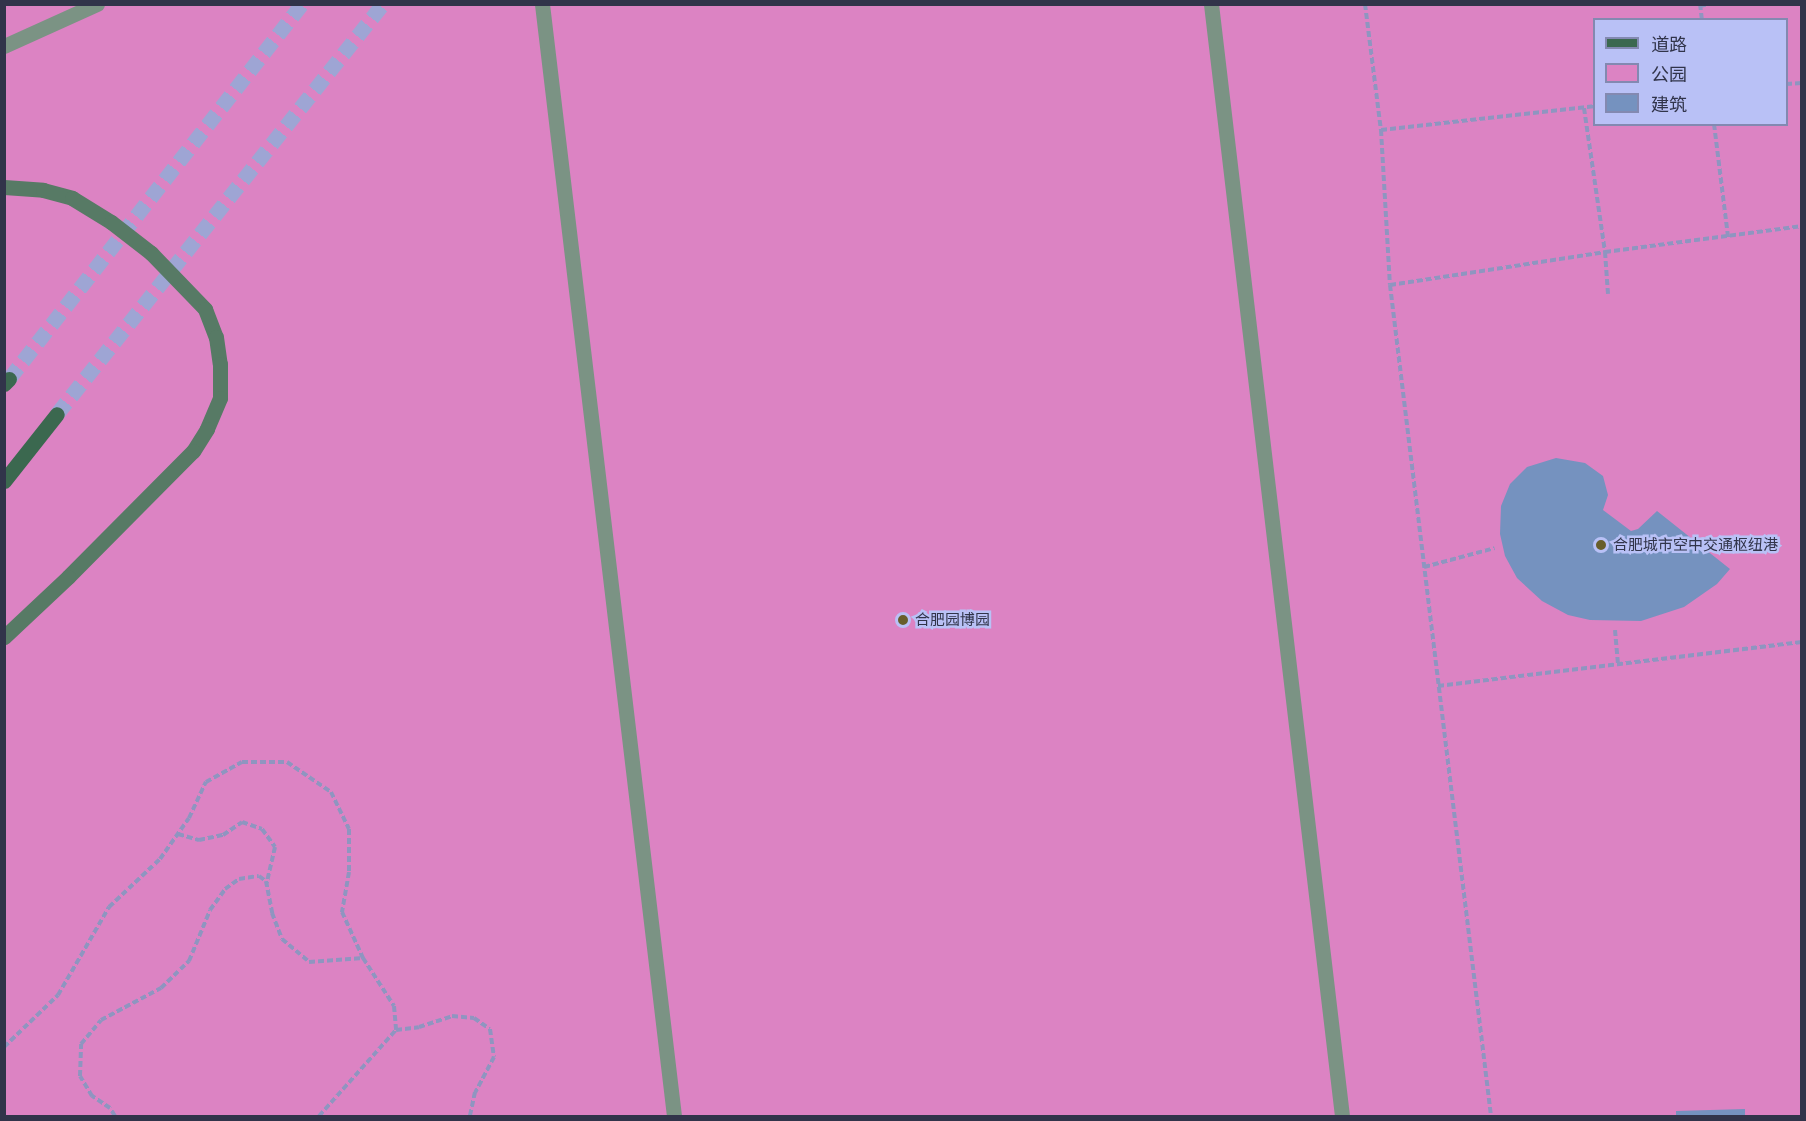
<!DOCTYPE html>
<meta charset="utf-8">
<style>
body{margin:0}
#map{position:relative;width:1806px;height:1121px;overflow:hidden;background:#b9c1f6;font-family:Lora,"Noto Sans SC",serif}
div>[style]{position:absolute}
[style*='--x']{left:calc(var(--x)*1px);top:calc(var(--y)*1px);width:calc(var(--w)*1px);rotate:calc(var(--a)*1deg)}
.green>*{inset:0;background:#dc83c3}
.building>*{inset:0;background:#7592bf}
.primary-tunnel>*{height:15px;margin-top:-7.5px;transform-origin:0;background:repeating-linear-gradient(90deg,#9ea5d4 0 15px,transparent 0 23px)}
.path>*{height:4px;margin-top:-2px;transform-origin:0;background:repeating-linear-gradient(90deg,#8f95c0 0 6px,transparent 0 9px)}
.lane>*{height:15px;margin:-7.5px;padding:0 7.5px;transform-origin:7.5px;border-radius:7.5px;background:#7b9384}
.street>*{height:15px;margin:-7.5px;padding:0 7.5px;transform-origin:7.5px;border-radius:7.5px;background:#7b9384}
.secondary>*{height:15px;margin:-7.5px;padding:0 7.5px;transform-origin:7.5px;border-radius:7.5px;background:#577a65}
.primary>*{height:15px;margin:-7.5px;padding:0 7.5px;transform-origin:7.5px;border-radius:7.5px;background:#3b684f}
.dots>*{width:16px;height:16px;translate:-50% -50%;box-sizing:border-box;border:3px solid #b9c1f6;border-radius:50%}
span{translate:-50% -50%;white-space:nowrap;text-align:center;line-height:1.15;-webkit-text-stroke:5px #b9c1f6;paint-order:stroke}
.poi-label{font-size:15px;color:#31344a}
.left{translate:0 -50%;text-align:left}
.frame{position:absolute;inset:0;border:6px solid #31344a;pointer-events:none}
.legend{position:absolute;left:1593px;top:18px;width:195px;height:108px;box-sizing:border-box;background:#b9c1f6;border:2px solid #8389b1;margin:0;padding:8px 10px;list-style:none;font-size:18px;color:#31344a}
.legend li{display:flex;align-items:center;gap:12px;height:30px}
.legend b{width:30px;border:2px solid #8389b1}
</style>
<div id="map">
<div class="green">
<i style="clip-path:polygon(evenodd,5px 5px,1801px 5px,1801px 1116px,5px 1116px,5px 5px,1594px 20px,1786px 20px,1786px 124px,1594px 124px,1594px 20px)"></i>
</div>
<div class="building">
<i style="clip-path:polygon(1556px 458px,1585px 463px,1603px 476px,1608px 495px,1603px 510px,1631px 531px,1638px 529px,1657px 511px,1730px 569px,1717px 584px,1684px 607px,1641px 621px,1590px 620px,1568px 615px,1542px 601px,1517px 578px,1505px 556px,1500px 534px,1501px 506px,1510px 484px,1527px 467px)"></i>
<i style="clip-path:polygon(1745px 1109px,1745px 1116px,1676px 1116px,1676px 1111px)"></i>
</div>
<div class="primary-tunnel">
<i style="--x:9;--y:379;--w:476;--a:-52"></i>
<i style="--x:57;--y:414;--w:524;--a:-51.51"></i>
</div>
<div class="path">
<i style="--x:1365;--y:4;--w:127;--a:82.8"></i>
<i style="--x:1381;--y:130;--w:155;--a:86.7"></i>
<i style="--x:1390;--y:285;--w:837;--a:83.07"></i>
<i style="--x:1700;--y:4;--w:16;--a:83"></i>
<i style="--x:1700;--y:6;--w:9;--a:-13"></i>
<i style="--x:1786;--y:84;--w:16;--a:-4"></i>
<i style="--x:1584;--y:108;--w:146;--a:81.7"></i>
<i style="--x:1605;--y:252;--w:42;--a:85.9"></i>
<i style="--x:1714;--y:124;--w:114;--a:82.9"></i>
<i style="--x:1381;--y:130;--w:214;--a:-6.4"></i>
<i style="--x:1390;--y:285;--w:218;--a:-8.7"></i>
<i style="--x:1605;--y:252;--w:199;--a:-7.5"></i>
<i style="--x:1424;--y:567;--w:73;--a:-15"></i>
<i style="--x:1615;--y:630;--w:34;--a:85"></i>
<i style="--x:1438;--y:686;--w:367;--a:-6.9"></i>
<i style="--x:178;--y:834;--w:22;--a:16"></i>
<i style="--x:199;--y:840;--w:25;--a:-12"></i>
<i style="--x:223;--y:835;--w:23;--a:-34"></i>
<i style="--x:242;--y:822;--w:21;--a:19"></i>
<i style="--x:262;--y:829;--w:22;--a:54"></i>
<i style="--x:275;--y:847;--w:37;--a:103"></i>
<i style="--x:4;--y:1047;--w:75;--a:-43.9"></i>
<i style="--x:58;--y:995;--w:102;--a:-59.9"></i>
<i style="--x:109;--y:907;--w:70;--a:-43.3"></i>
<i style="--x:160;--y:859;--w:50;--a:-54.7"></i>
<i style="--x:189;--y:818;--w:40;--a:-65"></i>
<i style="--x:206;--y:782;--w:41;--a:-29.1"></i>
<i style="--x:242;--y:762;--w:45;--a:0"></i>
<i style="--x:287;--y:762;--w:53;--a:34.3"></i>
<i style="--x:331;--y:792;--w:41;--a:64.1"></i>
<i style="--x:349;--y:829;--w:43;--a:90"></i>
<i style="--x:349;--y:872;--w:41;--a:99.9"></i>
<i style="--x:342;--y:912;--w:51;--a:65.5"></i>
<i style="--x:363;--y:958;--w:57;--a:57.1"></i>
<i style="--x:394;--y:1006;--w:24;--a:85"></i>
<i style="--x:115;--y:1116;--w:9;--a:-122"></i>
<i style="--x:110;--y:1108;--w:22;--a:-146"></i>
<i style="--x:92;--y:1096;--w:23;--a:-121"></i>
<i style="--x:80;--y:1076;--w:32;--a:-88"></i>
<i style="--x:81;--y:1044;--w:31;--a:-50"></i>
<i style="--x:101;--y:1020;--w:68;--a:-28.1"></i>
<i style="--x:161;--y:988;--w:39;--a:-44"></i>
<i style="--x:189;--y:961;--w:55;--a:-67.6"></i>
<i style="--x:210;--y:910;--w:26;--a:-54"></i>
<i style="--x:225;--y:889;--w:17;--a:-36"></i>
<i style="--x:239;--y:879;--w:20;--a:-9"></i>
<i style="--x:259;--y:876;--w:9;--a:36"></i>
<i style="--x:266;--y:881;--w:33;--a:79"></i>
<i style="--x:272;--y:913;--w:28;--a:69"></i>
<i style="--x:282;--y:939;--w:35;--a:40"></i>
<i style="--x:309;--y:962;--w:54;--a:-4.2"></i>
<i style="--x:319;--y:1116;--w:115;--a:-48.2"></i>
<i style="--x:396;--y:1030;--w:23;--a:-7"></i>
<i style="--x:419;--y:1027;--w:35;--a:-18"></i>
<i style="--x:452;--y:1016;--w:22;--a:5"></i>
<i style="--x:474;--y:1018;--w:19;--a:35"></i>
<i style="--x:490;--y:1029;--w:28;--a:82"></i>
<i style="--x:494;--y:1057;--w:40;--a:118"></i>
<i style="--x:475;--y:1092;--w:25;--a:102"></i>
</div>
<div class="lane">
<i style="--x:4;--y:46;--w:102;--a:-24.3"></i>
</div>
<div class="street">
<i style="--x:542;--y:4;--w:1120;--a:83.23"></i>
<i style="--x:1211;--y:4;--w:1120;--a:83.28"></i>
</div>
<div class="secondary">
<i style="--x:4;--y:187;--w:39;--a:4"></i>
<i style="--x:43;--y:190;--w:30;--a:15"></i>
<i style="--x:72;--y:198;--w:46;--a:31.6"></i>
<i style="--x:111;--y:222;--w:51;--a:37.8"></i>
<i style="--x:151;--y:253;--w:78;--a:46"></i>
<i style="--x:205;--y:309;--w:30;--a:69"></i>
<i style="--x:216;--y:337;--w:27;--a:82"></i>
<i style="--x:220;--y:364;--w:34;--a:90"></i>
<i style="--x:220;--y:398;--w:34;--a:113"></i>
<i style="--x:207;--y:429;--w:26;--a:122"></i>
<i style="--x:193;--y:451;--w:177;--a:134.8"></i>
<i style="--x:68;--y:577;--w:88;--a:136.8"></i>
</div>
<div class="primary">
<i style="--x:4;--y:384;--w:7;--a:-45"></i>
<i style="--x:4;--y:481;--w:85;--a:-51.7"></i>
</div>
<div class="dots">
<i style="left:1601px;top:545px;background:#685e2b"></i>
<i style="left:903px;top:620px;background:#685e2b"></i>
</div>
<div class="poi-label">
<span class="left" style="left:1613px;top:545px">合肥城市空中交通枢纽港</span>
<span class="left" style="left:915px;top:620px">合肥园博园</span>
</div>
<div class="frame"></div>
<ul class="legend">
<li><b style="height:8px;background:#3b684f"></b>道路</li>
<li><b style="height:16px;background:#dc83c3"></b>公园</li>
<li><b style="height:16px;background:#7592bf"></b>建筑</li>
</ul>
</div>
